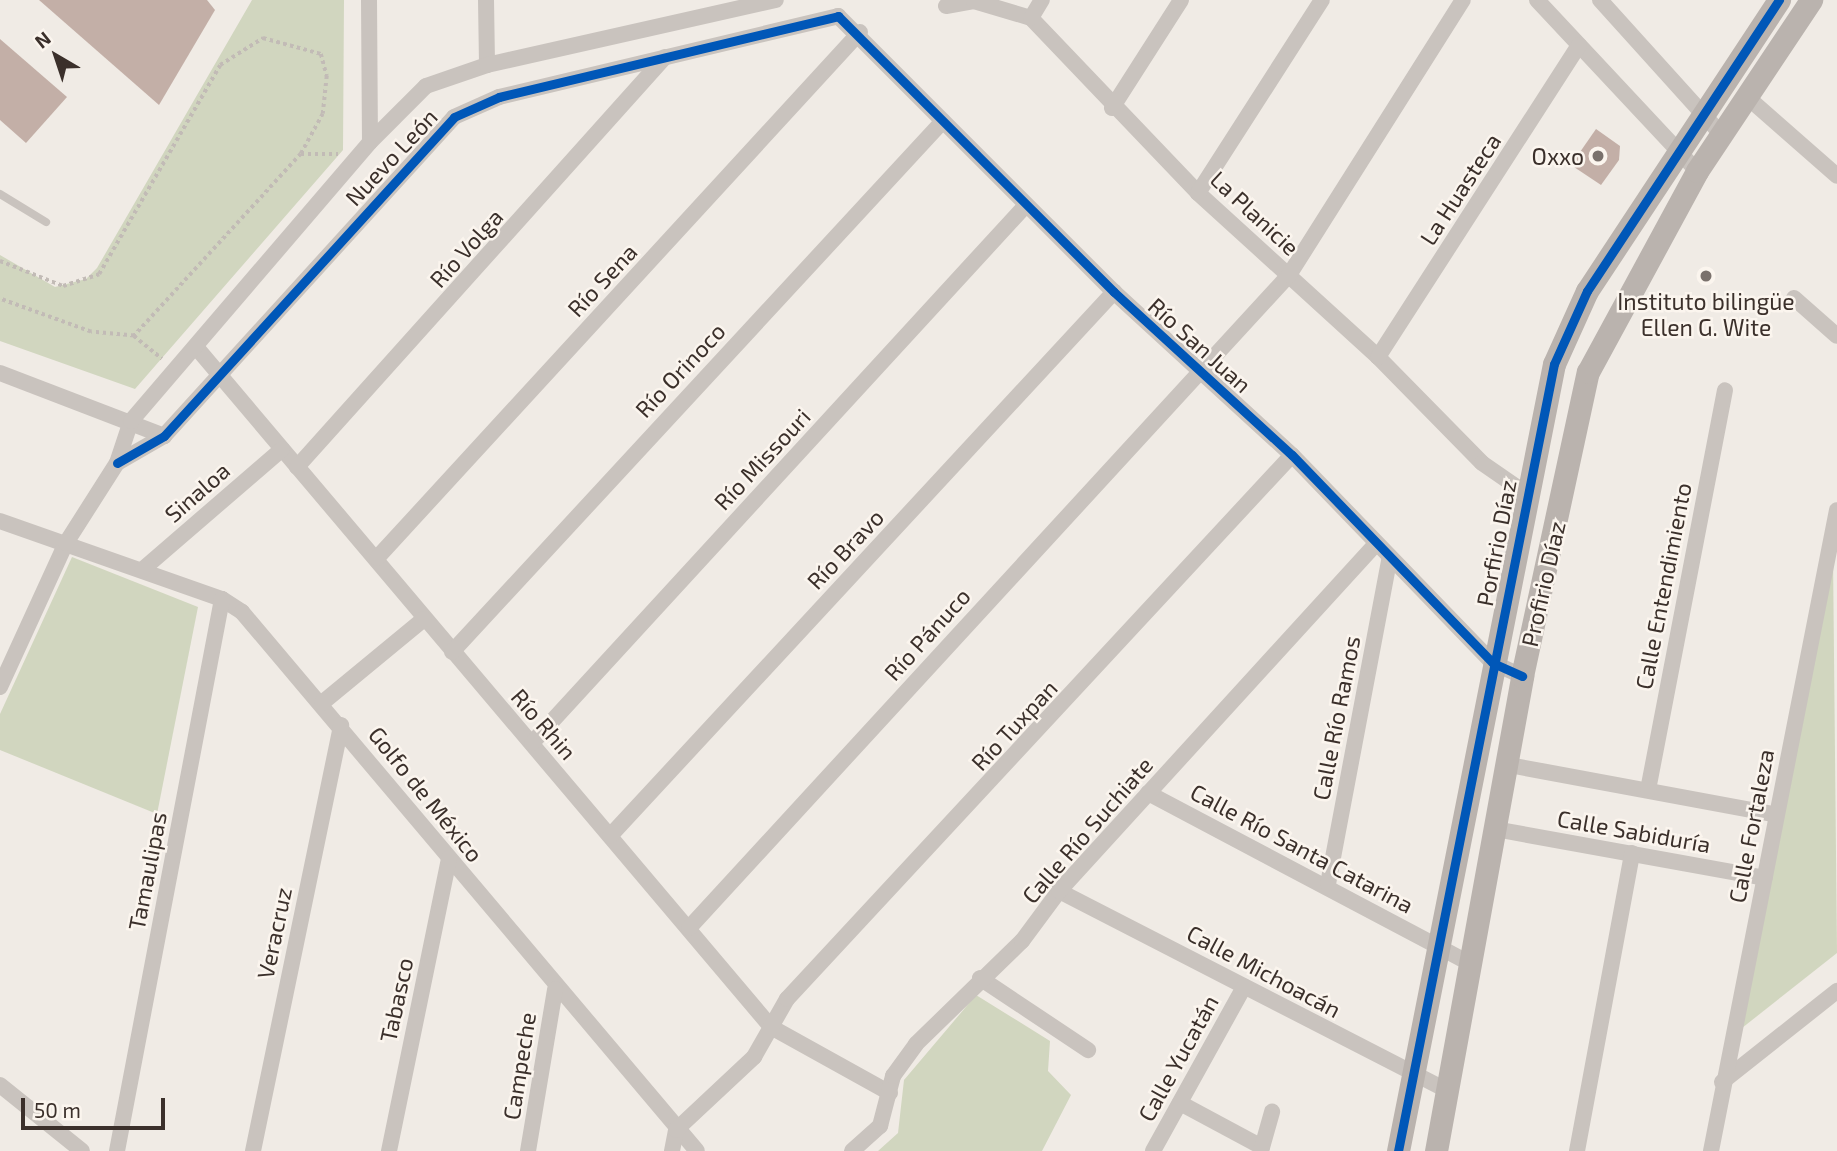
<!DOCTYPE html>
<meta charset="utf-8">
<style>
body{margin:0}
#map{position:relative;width:1837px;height:1151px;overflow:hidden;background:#f0ebe5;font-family:"Exo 2",sans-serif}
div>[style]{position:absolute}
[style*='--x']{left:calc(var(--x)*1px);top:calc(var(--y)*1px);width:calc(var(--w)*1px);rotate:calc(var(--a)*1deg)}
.green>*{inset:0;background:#d1d6bf}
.building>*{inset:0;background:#c3afa7}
.path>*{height:3.5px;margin-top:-1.75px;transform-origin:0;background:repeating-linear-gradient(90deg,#c2bbb6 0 3.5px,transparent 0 7px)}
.lane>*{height:8px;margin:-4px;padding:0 4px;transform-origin:4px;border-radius:4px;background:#c9c3be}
.street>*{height:16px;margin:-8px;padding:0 8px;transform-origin:8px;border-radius:8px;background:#c9c3be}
.secondary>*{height:23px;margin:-11.5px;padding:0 11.5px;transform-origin:11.5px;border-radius:11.5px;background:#bab3ae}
.cycleway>*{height:9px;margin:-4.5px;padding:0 4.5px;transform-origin:4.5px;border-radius:4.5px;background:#0057b8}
.dots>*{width:19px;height:19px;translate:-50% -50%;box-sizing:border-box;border:4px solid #fbf5ee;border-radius:50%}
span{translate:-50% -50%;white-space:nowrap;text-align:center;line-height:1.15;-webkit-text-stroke:5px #fbf5ee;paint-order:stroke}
.poi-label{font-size:23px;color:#3b302b}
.right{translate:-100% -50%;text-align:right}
.street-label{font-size:23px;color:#3b302b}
.north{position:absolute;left:21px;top:21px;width:70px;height:70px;-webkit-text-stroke:5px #fbf5ee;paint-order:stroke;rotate:321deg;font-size:19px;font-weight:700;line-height:28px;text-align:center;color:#3b302b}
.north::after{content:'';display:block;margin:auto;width:24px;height:32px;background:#3b302b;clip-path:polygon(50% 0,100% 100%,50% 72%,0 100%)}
.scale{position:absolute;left:21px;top:1098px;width:144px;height:32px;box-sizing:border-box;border:4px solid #3b302b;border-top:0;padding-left:9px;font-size:21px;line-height:24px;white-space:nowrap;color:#3b302b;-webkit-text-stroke:5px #fbf5ee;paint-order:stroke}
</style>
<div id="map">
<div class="green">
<i style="clip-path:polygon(252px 0,344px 0,343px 150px,135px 389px,0 341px,0 255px,55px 287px,86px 279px,97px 268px)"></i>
<i style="clip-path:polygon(1833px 556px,1837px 953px,1742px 1028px)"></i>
<i style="clip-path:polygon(72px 557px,198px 607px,157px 814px,0 750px,0 714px)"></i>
<i style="clip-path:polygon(976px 995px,1050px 1041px,1048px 1071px,1071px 1095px,1042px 1151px,878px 1151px,898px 1133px,904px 1080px)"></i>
</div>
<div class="building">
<i style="clip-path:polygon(39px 0,207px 0,215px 10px,159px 105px)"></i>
<i style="clip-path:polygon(0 39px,67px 97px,26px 143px,0 120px)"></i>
<i style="clip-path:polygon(1596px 129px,1620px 146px,1619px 160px,1601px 185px,1571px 165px)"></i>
</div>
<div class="path">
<i style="--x:301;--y:154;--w:37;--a:0"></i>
<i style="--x:0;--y:261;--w:68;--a:21.6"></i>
<i style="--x:63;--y:286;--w:38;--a:-18"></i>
<i style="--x:99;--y:274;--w:241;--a:-59.9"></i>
<i style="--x:220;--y:65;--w:51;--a:-32.1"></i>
<i style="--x:263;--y:38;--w:60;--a:15.4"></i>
<i style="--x:321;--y:54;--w:23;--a:75"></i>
<i style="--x:327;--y:76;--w:38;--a:96"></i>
<i style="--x:323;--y:114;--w:46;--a:118.8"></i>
<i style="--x:301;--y:154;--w:247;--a:132.5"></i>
<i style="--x:134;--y:336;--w:43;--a:-174.7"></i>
<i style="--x:91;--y:332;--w:97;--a:-160.1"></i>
<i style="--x:134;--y:336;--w:36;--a:39"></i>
</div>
<div class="lane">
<i style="--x:0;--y:194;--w:54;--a:31.3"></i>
</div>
<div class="street">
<i style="--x:369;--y:0;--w:142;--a:89.6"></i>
<i style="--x:486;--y:0;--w:65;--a:89.1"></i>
<i style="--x:1537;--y:0;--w:234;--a:46.9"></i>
<i style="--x:1600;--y:0;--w:181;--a:47.9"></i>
<i style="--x:946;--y:6;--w:28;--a:-10"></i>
<i style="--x:974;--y:1;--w:59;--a:16.6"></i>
<i style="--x:1031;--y:18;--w:242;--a:46.3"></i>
<i style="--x:1198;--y:193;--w:244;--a:42.3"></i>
<i style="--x:1378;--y:357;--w:148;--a:45.5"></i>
<i style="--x:1482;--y:463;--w:51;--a:34.6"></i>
<i style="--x:1031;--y:18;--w:21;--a:-59"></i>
<i style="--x:1746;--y:96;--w:121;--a:41.3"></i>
<i style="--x:1112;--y:108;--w:128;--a:-57.4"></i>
<i style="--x:1198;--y:193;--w:229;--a:-57.3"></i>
<i style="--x:1794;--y:298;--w:57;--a:41.5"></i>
<i style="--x:196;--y:347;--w:891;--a:49.78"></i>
<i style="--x:771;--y:1027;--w:136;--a:29"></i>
<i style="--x:1378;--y:357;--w:371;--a:-57.2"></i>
<i style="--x:0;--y:373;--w:176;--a:21"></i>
<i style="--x:117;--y:463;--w:54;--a:-29.9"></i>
<i style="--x:164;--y:436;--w:431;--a:-47.7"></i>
<i style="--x:454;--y:117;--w:49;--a:-24"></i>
<i style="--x:499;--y:97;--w:349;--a:-13.4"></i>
<i style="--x:838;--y:16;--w:390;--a:45"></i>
<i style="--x:1114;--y:292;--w:241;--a:42.5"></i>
<i style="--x:1292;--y:455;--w:289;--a:46"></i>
<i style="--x:1493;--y:663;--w:32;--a:24"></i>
<i style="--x:297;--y:467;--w:551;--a:-48.09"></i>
<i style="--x:0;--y:521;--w:235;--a:19.4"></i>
<i style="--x:222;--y:599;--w:24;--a:33"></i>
<i style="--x:242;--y:612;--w:705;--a:49.83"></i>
<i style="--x:377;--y:558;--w:714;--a:-47.44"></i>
<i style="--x:142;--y:570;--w:185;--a:-40.8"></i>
<i style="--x:452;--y:652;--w:723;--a:-47.24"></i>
<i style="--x:0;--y:687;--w:158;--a:-65.4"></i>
<i style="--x:66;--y:543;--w:95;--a:-57.5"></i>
<i style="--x:117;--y:463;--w:44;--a:-71.6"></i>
<i style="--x:131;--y:421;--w:367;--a:-49.4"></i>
<i style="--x:370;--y:142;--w:79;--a:-45"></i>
<i style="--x:426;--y:86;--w:65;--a:-19"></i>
<i style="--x:487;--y:65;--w:296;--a:-12.7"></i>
<i style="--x:322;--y:703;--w:132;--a:-39.5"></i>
<i style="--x:532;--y:743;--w:730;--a:-47.44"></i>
<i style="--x:1509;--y:765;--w:269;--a:10.5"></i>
<i style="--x:1648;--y:790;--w:407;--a:-79.1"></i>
<i style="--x:1148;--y:793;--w:365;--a:27.9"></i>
<i style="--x:1495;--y:829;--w:274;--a:10.3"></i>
<i style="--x:610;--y:836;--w:742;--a:-47.19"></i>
<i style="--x:1328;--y:884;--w:330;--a:-79.3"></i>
<i style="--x:1059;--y:891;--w:437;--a:27.2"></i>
<i style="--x:689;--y:928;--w:887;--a:-47.42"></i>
<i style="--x:1289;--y:275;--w:325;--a:-57.7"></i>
<i style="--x:980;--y:978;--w:130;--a:33.7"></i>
<i style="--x:1722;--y:1082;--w:147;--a:-38.4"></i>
<i style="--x:0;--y:1085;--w:105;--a:38.8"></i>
<i style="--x:1180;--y:1103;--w:93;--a:28.2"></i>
<i style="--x:117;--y:1151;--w:562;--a:-79.23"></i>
<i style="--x:253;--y:1151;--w:435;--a:-78.3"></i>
<i style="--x:389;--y:1151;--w:299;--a:-78.4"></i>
<i style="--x:528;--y:1151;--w:164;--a:-80.5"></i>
<i style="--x:672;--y:1151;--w:21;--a:-79"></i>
<i style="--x:676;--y:1130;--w:107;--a:-43.1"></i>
<i style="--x:754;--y:1057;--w:67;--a:-60.4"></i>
<i style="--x:787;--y:999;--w:742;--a:-47.13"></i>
<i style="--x:852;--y:1151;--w:38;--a:-42"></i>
<i style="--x:880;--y:1126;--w:52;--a:-75.4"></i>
<i style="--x:893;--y:1076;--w:39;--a:-54"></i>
<i style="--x:916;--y:1044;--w:148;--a:-44.2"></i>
<i style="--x:1022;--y:941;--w:62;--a:-53.5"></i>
<i style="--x:1059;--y:891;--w:467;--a:-47.6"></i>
<i style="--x:1153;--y:1151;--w:188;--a:-61"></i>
<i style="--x:1261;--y:1151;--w:41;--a:-74.2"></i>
<i style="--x:1577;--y:1151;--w:303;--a:-79.5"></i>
<i style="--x:1711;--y:1151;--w:653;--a:-78.88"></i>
</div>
<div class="secondary">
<i style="--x:1398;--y:1151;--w:802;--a:-78.79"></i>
<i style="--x:1554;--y:364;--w:80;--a:-65.7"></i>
<i style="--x:1587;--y:291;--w:349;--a:-56.6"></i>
<i style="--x:1436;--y:1151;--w:483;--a:-79.7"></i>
<i style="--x:1522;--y:676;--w:311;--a:-77.8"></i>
<i style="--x:1588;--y:372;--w:229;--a:-61.5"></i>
<i style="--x:1697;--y:171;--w:206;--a:-56.3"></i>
</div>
<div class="cycleway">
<i style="--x:117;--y:463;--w:54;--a:-29.9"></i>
<i style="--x:164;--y:436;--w:431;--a:-47.7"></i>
<i style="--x:454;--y:117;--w:49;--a:-24"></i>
<i style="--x:499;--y:97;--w:349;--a:-13.4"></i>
<i style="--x:838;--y:16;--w:390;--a:45"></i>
<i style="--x:1114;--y:292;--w:241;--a:42.5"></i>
<i style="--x:1292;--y:455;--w:289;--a:46"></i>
<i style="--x:1493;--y:663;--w:32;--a:24"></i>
<i style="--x:1398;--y:1151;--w:802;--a:-78.79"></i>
<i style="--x:1554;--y:364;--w:80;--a:-65.7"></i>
<i style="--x:1587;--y:291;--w:349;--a:-56.6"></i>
</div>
<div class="dots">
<i style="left:1598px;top:156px;background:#7a716c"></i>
<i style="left:1706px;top:276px;background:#7a716c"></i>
</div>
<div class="poi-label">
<span class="right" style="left:1584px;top:156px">Oxxo</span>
<span style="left:1706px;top:314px">Instituto bilingüe<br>Ellen G. Wite</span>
</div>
<div class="street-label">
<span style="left:391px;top:157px;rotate:-47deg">Nuevo León</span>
<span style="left:1460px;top:189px;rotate:-57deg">La Huasteca</span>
<span style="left:1255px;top:213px;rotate:43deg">La Planicie</span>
<span style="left:466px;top:248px;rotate:-48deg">Río Volga</span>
<span style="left:602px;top:280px;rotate:-47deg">Río Sena</span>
<span style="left:1200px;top:345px;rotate:42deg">Río San Juan</span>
<span style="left:680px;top:370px;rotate:-47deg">Río Orinoco</span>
<span style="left:762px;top:459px;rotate:-47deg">Río Missouri</span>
<span style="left:197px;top:492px;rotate:-41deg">Sinaloa</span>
<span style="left:1496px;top:543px;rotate:-79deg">Porfirio Díaz</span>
<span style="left:845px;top:549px;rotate:-47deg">Río Bravo</span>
<span style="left:1543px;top:584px;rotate:-77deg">Profirio Díaz</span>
<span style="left:1663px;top:586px;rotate:-79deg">Calle Entendimiento</span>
<span style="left:927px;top:634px;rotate:-48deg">Río Pánuco</span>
<span style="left:1336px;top:718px;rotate:-79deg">Calle Río Ramos</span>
<span style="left:544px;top:724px;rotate:49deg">Río Rhin</span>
<span style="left:1014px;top:725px;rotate:-47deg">Río Tuxpan</span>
<span style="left:426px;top:794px;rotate:51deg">Golfo de México</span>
<span style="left:1751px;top:826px;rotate:-79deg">Calle Fortaleza</span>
<span style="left:1087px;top:830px;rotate:-49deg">Calle Río Suchiate</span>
<span style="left:1634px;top:831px;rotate:10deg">Calle Sabiduría</span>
<span style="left:1302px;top:848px;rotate:28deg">Calle Río Santa Catarina</span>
<span style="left:147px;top:871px;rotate:-79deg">Tamaulipas</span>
<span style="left:274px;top:933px;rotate:-78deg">Veracruz</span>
<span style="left:1264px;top:971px;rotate:28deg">Calle Michoacán</span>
<span style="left:396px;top:1000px;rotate:-78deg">Tabasco</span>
<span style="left:1178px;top:1058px;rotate:-61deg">Calle Yucatán</span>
<span style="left:519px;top:1066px;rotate:-81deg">Campeche</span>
</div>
<div class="north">N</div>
<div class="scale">50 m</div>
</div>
